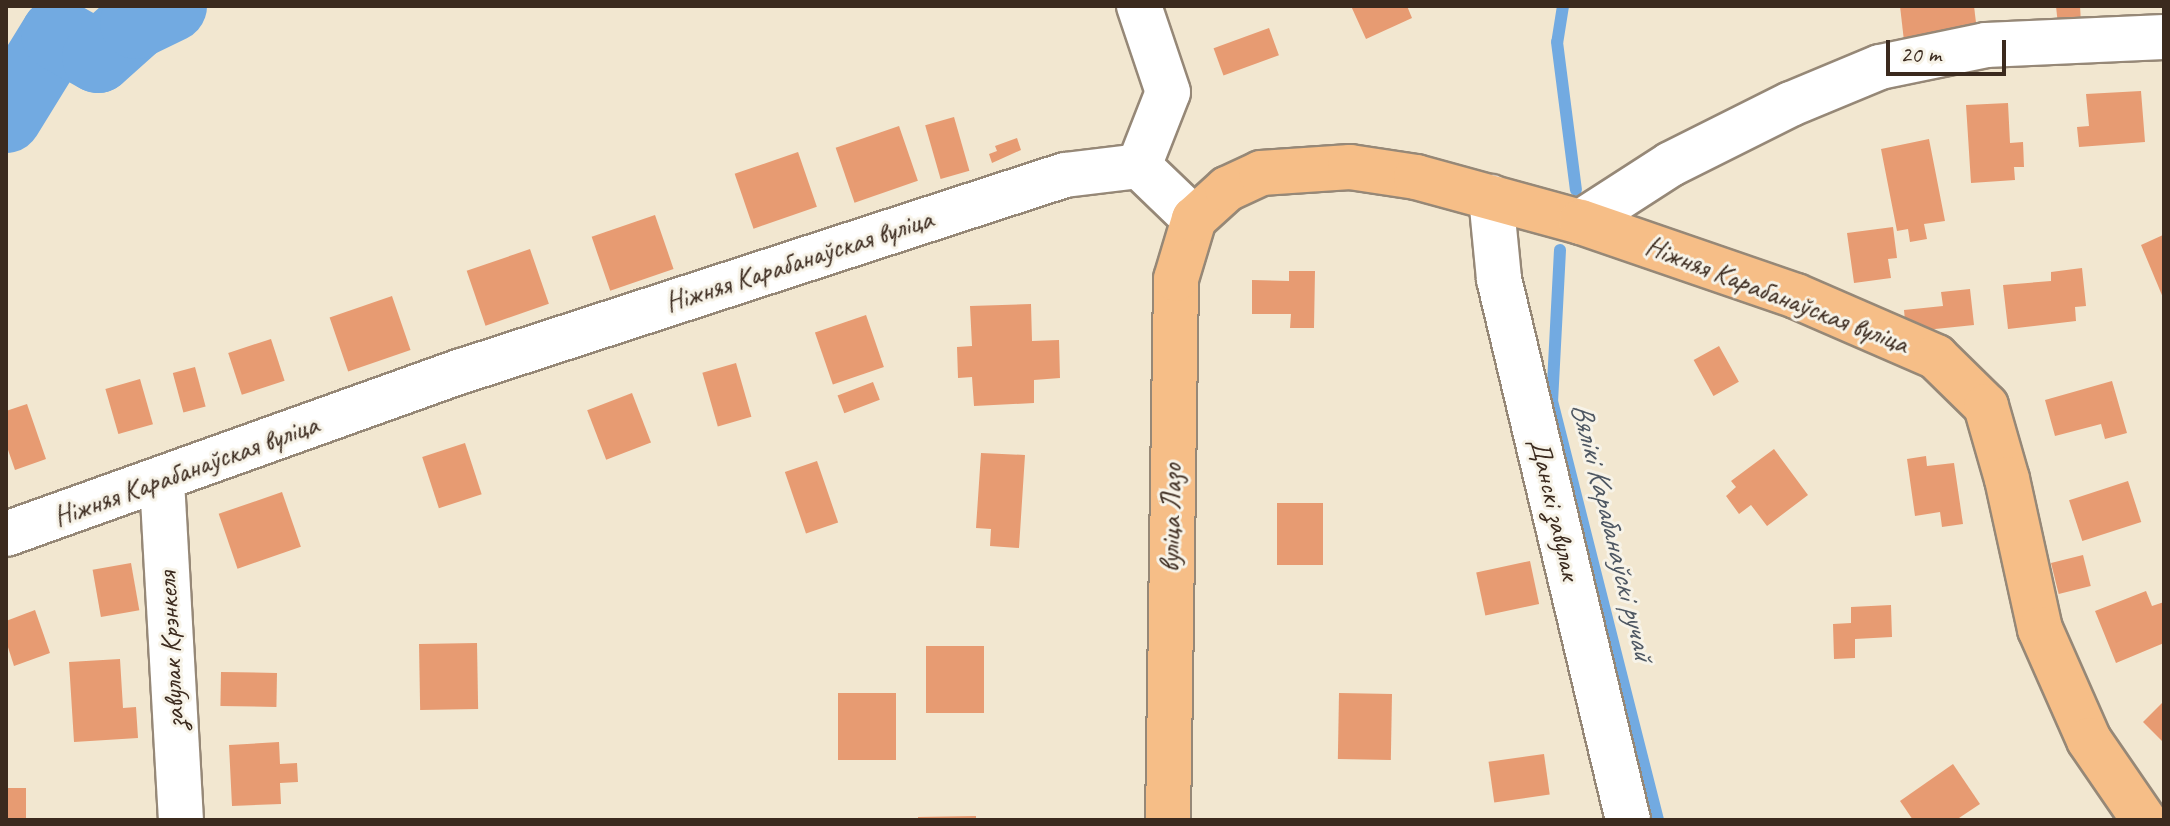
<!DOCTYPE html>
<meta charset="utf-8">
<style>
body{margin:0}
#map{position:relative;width:2170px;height:826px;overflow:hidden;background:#f2e7d0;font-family:Caveat,sans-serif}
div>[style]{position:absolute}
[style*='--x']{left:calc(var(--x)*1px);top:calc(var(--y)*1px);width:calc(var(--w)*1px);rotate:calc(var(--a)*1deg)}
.stream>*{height:12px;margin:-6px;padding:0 6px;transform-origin:6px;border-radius:6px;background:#72aae1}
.river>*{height:72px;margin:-36px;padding:0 36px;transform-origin:36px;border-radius:36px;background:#72aae1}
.building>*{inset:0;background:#e79b72;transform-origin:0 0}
.roads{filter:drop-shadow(2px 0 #968877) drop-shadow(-2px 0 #968877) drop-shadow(0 2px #968877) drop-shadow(0 -2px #968877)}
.minor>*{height:44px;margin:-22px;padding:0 22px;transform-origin:22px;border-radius:22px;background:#fff}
.major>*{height:44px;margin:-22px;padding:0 22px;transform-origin:22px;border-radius:22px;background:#f6be87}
span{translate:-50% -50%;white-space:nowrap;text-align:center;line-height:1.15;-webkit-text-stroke:6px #f7f3e8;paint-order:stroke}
.street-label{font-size:28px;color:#3b2a1e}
.water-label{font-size:30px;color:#4e5762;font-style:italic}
.frame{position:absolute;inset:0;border:8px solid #3b2a1e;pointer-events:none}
.scale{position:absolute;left:1886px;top:40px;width:120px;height:36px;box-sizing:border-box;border:4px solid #3b2a1e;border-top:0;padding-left:10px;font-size:24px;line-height:28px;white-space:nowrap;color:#3b2a1e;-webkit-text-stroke:6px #f7f3e8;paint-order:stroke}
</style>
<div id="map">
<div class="stream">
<i style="--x:1563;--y:6;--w:36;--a:99"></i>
<i style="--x:1557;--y:42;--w:149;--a:82.7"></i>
<i style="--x:1560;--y:250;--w:151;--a:93"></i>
<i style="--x:1552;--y:401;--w:432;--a:75.8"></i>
</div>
<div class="river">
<i style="--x:6;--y:117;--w:97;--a:-58.4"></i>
<i style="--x:57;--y:34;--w:47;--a:29.3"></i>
<i style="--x:98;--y:57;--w:51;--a:-41.8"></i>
<i style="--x:136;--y:23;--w:39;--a:-26"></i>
</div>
<div class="building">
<i style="clip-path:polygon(1351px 6px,1407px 6px,1412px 18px,1366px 39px)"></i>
<i style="clip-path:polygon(1900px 6px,1974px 6px,1977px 31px,1904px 41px)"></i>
<i style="clip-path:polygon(2056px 6px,2080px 6px,2081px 23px,2058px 25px)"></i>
<i style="left:1269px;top:28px;width:29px;height:59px;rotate:70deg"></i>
<i style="clip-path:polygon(2141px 91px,2145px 142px,2079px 147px,2077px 127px,2089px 126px,2086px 94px)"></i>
<i style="clip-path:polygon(2008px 103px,2010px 143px,2023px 142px,2024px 167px,2014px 167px,2015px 180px,1971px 183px,1966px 105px)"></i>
<i style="left:954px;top:117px;width:56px;height:30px;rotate:74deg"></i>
<i style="left:899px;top:126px;width:58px;height:67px;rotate:71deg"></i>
<i style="clip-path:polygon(1017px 138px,1021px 150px,992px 163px,989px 154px,997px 151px,995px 146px)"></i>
<i style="clip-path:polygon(1929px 139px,1945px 221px,1924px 224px,1927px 239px,1910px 242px,1908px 229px,1897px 231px,1881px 149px)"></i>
<i style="left:798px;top:152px;width:58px;height:67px;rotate:71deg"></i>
<i style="left:655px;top:215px;width:57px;height:67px;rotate:71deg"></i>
<i style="clip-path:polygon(1893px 227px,1897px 258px,1888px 259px,1891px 278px,1854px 283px,1847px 233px)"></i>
<i style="clip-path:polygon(2163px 235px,2164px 238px,2164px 300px,2141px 245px)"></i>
<i style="left:530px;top:249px;width:58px;height:67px;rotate:71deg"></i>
<i style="clip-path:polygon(2082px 268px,2086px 306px,2075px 307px,2076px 321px,2008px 329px,2003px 285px,2051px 281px,2051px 272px)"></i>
<i style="clip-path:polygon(1289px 271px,1315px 271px,1314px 328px,1290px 328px,1291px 314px,1252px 314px,1252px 280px,1289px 281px)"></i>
<i style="clip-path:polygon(1970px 289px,1974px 325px,1906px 332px,1904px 310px,1943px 306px,1941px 292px)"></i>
<i style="left:392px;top:296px;width:57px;height:66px;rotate:71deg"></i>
<i style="clip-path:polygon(1031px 304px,1032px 341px,1059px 340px,1060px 378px,1034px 380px,1034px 403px,974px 406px,972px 377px,958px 378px,957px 347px,972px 346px,970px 306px)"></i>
<i style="left:866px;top:315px;width:55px;height:54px;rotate:71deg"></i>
<i style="left:271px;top:339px;width:44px;height:45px;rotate:72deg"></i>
<i style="left:1719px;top:346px;width:41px;height:29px;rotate:61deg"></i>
<i style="left:736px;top:363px;width:56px;height:35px;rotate:74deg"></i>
<i style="left:195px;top:367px;width:41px;height:23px;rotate:75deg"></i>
<i style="left:140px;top:379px;width:47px;height:36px;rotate:74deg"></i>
<i style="clip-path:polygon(2112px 381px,2127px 433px,2105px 439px,2101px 424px,2055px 436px,2045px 400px)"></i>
<i style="left:873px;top:382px;width:19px;height:38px;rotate:69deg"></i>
<i style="left:632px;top:393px;width:53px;height:48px;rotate:69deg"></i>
<i style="clip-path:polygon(27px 404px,46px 459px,15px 470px,6px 444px,6px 411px)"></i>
<i style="left:465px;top:443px;width:54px;height:45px;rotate:72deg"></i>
<i style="clip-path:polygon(1774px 449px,1808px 495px,1767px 526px,1751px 505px,1739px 514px,1726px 496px,1736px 487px,1731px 481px)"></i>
<i style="clip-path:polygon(981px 453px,1025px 455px,1019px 548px,990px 546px,991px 529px,976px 528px)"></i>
<i style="clip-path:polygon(1926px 456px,1927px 466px,1954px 463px,1963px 524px,1942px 527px,1940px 512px,1915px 516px,1907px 459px)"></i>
<i style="left:817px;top:461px;width:65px;height:34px;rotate:71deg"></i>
<i style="left:2128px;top:481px;width:43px;height:62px;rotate:72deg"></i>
<i style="left:282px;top:492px;width:58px;height:67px;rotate:71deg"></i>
<i style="left:1277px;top:503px;width:46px;height:62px"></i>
<i style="left:2083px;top:555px;width:32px;height:33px;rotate:76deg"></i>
<i style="left:1530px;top:561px;width:44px;height:55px;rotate:78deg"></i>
<i style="left:131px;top:563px;width:48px;height:39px;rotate:80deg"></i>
<i style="clip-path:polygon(2146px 591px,2152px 606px,2164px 602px,2164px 643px,2116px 663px,2095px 611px)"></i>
<i style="clip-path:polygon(1891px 605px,1892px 637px,1855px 639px,1855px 658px,1834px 659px,1833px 624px,1851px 623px,1851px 607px)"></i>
<i style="clip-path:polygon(35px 610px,50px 653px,14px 666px,6px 641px,6px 621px)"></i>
<i style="left:477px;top:643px;width:66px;height:58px;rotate:89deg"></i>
<i style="left:926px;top:646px;width:58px;height:67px"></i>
<i style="clip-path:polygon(120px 659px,123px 708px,136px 707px,138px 738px,74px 742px,69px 662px)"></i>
<i style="left:221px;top:672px;width:56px;height:34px;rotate:1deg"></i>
<i style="left:838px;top:693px;width:58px;height:67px"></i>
<i style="left:1339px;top:693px;width:53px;height:66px;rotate:1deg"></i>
<i style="clip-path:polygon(2164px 701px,2164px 743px,2143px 722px)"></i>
<i style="clip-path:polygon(279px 742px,280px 764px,297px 763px,298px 782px,280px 783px,281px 804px,232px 806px,229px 745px)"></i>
<i style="left:1544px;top:754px;width:41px;height:56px;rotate:82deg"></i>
<i style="clip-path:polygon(1953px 764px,1980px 804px,1956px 820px,1913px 820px,1900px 801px)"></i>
<i style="left:6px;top:788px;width:20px;height:32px"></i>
<i style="clip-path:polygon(976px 816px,976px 820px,918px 820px,918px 817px)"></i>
</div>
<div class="roads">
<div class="minor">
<i style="--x:1139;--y:166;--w:79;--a:-68.6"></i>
<i style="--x:1168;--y:92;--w:91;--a:-108.6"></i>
<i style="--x:1491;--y:197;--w:82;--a:84.4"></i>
<i style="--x:1499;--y:279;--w:556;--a:76.59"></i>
<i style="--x:1581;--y:222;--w:107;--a:-32.8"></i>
<i style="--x:1671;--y:164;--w:134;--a:-26.6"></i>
<i style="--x:1791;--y:104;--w:96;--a:-22.6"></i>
<i style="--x:1880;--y:67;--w:108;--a:-11.7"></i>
<i style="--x:1986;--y:45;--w:178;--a:-2.6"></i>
<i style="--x:162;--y:481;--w:340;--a:86.8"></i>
<i style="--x:6;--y:534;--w:484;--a:-19.7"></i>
<i style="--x:462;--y:371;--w:634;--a:-18.01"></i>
<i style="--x:1065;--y:175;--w:75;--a:-6.9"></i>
<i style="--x:1139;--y:166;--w:76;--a:43.9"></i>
</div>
<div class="major">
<i style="--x:1168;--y:820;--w:541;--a:-89.15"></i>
<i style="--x:1176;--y:279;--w:63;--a:-73.3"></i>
<i style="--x:1194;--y:219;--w:45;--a:-42.3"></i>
<i style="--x:1227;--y:189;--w:38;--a:-25"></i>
<i style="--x:1261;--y:173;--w:89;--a:-3.9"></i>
<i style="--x:1350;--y:167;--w:67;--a:8.6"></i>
<i style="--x:1416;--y:177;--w:171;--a:15.3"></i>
<i style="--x:1581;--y:222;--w:227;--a:19"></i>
<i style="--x:1796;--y:296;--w:153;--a:23.5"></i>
<i style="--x:1936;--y:357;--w:70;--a:44.4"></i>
<i style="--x:1986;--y:406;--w:76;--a:74"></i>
<i style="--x:2007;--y:479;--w:154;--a:77.6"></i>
<i style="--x:2040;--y:629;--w:121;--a:66.2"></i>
<i style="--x:2089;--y:740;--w:97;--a:55.5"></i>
</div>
</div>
<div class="street-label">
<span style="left:799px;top:261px;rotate:-18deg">Ніжняя Карабанаўская вуліца</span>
<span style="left:1777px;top:295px;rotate:21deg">Ніжняя Карабанаўская вуліца</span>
<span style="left:186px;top:471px;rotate:-20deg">Ніжняя Карабанаўская вуліца</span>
<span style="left:1555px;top:509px;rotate:77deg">Данскі завулак</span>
<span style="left:1171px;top:518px;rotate:-89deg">вуліца Лазо</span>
<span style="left:171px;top:650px;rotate:-93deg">завулак Крэнкеля</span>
</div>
<div class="water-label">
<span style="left:1613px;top:531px;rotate:76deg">Вялікі Карабанаўскі ручай</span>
</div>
<div class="frame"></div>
<div class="scale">20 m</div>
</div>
